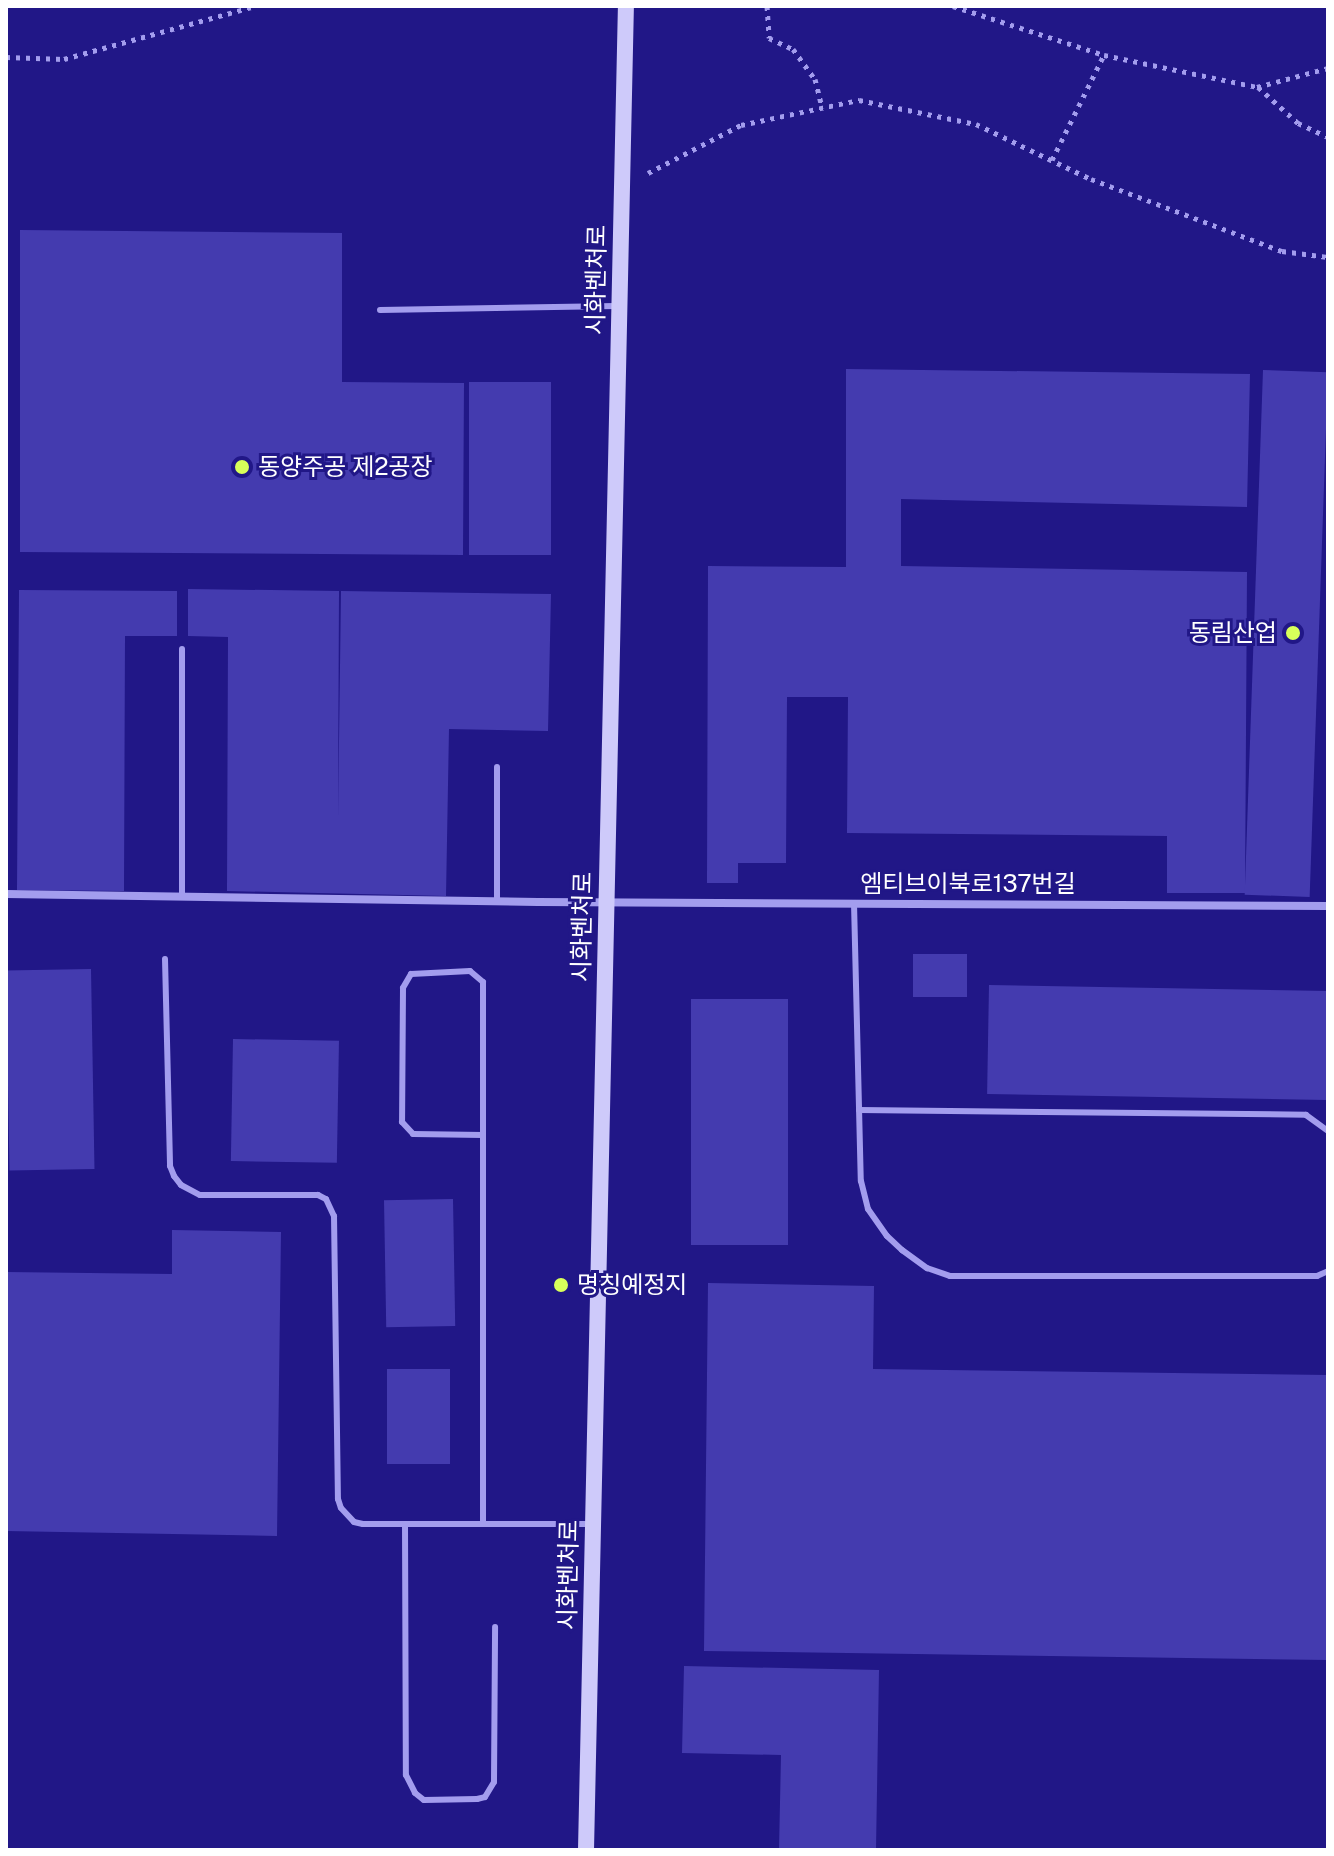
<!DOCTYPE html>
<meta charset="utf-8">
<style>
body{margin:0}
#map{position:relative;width:1334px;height:1856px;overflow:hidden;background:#211787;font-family:"Public Sans","Noto Sans KR",sans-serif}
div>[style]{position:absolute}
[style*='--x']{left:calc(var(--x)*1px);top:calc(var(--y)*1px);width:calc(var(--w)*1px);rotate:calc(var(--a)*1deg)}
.building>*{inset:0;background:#443baf;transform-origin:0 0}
.path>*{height:5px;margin-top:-2.5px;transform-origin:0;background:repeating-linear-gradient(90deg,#a39dee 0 4px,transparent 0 10px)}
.lane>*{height:6px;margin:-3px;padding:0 3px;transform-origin:3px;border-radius:3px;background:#a39dee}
.street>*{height:8px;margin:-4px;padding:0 4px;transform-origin:4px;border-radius:4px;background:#a39dee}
.secondary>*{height:16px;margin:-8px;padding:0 8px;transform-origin:8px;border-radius:8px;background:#cecafa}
.dots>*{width:22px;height:22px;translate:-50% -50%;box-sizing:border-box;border:4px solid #211787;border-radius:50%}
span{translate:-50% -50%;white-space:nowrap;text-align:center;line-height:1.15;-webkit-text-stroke:6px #211787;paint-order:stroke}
.street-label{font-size:24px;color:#fff}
.poi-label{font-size:24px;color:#fff}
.left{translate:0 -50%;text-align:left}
.right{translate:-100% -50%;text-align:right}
.frame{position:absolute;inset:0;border:8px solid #fff;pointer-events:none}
</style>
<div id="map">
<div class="building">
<i style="clip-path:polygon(20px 230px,342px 233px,342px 382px,464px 383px,463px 555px,20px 552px)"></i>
<i style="clip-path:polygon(846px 369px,1250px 374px,1247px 507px,901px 499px,901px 566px,1247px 572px,1245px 893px,1167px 893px,1167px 836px,847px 833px,848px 697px,787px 697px,786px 863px,738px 863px,738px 883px,707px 883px,708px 566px,846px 567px)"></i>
<i style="left:1263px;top:370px;width:65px;height:525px;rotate:2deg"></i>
<i style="left:469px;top:382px;width:82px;height:173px"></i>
<i style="clip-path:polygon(188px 589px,339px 591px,338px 818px,341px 591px,551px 594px,548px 731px,449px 729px,446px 896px,227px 891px,228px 637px,188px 636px)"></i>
<i style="clip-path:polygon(19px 590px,177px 591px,177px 636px,125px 636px,124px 891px,17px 890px)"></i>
<i style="left:913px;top:954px;width:54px;height:43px"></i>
<i style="left:91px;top:969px;width:200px;height:85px;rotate:89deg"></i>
<i style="left:989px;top:985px;width:339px;height:109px;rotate:1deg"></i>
<i style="left:788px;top:999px;width:246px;height:97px;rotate:90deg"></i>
<i style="left:233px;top:1039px;width:106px;height:122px;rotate:1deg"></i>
<i style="left:453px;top:1199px;width:127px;height:69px;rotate:89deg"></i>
<i style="clip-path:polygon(172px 1230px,281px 1232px,277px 1536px,6px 1531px,6px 1272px,172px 1274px)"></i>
<i style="clip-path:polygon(708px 1283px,874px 1286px,873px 1369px,1328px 1375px,1328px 1660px,704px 1651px)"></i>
<i style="left:387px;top:1369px;width:63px;height:95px"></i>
<i style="clip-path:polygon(684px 1666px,879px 1670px,876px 1850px,779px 1850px,781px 1755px,682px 1753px)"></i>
</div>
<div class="path">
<i style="--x:767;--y:6;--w:32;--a:86"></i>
<i style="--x:769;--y:38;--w:26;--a:25"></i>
<i style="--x:793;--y:49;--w:37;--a:54"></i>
<i style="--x:815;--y:79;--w:30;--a:76"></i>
<i style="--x:953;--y:6;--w:159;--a:18"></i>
<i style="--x:1104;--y:55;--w:156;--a:11.8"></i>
<i style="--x:1257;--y:87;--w:73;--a:-15"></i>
<i style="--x:6;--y:57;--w:58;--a:2"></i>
<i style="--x:64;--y:59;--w:198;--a:-15.5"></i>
<i style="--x:1258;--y:87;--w:54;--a:42"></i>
<i style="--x:1298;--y:123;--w:33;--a:25"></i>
<i style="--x:1052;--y:160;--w:117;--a:-63.7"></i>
<i style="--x:648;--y:173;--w:105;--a:-27.3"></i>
<i style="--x:741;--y:125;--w:121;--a:-12"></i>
<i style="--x:859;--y:100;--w:119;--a:11.6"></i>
<i style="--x:976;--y:124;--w:127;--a:25.6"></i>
<i style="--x:1091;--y:179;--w:204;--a:20.7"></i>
<i style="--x:1282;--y:251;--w:46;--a:7.4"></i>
</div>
<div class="lane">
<i style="--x:380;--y:310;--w:236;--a:-1"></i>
<i style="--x:182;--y:649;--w:247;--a:90"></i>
<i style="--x:497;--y:767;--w:134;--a:90"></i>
<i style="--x:854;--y:903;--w:278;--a:88.6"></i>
<i style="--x:861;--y:1181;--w:29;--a:76"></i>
<i style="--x:868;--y:1209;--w:33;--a:55"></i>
<i style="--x:887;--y:1236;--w:21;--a:43"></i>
<i style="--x:902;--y:1250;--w:31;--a:36"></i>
<i style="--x:927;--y:1268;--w:24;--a:19"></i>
<i style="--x:950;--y:1276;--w:367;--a:0"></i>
<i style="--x:1317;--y:1276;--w:12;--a:-24"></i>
<i style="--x:165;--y:959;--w:207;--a:88.6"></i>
<i style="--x:170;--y:1166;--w:11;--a:68"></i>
<i style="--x:174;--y:1176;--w:11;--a:52"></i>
<i style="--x:181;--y:1185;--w:21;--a:28"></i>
<i style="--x:200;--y:1195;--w:118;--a:0"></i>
<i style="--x:318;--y:1195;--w:9;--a:27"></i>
<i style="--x:326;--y:1199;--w:19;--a:65"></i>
<i style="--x:334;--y:1216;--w:283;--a:89.2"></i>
<i style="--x:338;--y:1499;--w:9;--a:72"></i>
<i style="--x:341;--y:1508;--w:19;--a:47"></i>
<i style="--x:354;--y:1522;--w:9;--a:13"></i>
<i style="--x:363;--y:1524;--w:227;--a:0"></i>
<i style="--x:859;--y:1110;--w:447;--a:0.6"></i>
<i style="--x:1306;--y:1115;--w:27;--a:36"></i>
<i style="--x:405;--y:1524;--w:251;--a:89.8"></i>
<i style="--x:406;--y:1775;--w:20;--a:63"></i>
<i style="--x:415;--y:1793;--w:11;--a:38"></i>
<i style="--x:424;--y:1800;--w:53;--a:-1.1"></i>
<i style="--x:477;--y:1799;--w:8;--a:-14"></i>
<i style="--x:485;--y:1797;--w:17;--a:-59"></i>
<i style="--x:494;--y:1782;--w:155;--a:-89.6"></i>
<i style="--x:483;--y:1524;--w:542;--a:-90"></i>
<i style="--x:483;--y:982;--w:17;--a:-140"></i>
<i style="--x:470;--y:971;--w:59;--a:177.1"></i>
<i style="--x:411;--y:974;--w:16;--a:120"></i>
<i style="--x:403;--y:988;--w:134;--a:90.4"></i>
<i style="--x:402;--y:1122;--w:16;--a:47"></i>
<i style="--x:413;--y:1134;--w:70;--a:0.8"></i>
</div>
<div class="street">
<i style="--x:6;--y:894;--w:532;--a:0.86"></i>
<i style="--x:538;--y:902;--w:790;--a:0.29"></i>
</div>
<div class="secondary">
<i style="--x:586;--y:1850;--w:1844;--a:-88.76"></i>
</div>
<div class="dots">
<i style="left:242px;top:467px;background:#d8ff5a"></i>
<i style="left:1293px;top:633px;background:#d8ff5a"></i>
<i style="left:561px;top:1285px;background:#d8ff5a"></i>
</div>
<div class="street-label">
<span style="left:596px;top:280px;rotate:-89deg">시화벤처로</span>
<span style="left:968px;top:884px">엠티브이북로137번길</span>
<span style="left:582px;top:927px;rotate:-89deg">시화벤처로</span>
<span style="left:568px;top:1575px;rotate:-89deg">시화벤처로</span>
</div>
<div class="poi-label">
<span class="left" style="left:258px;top:467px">동양주공 제2공장</span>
<span class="right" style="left:1277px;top:633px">동림산업</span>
<span class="left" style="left:577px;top:1285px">명칭예정지</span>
</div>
<div class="frame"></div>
</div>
